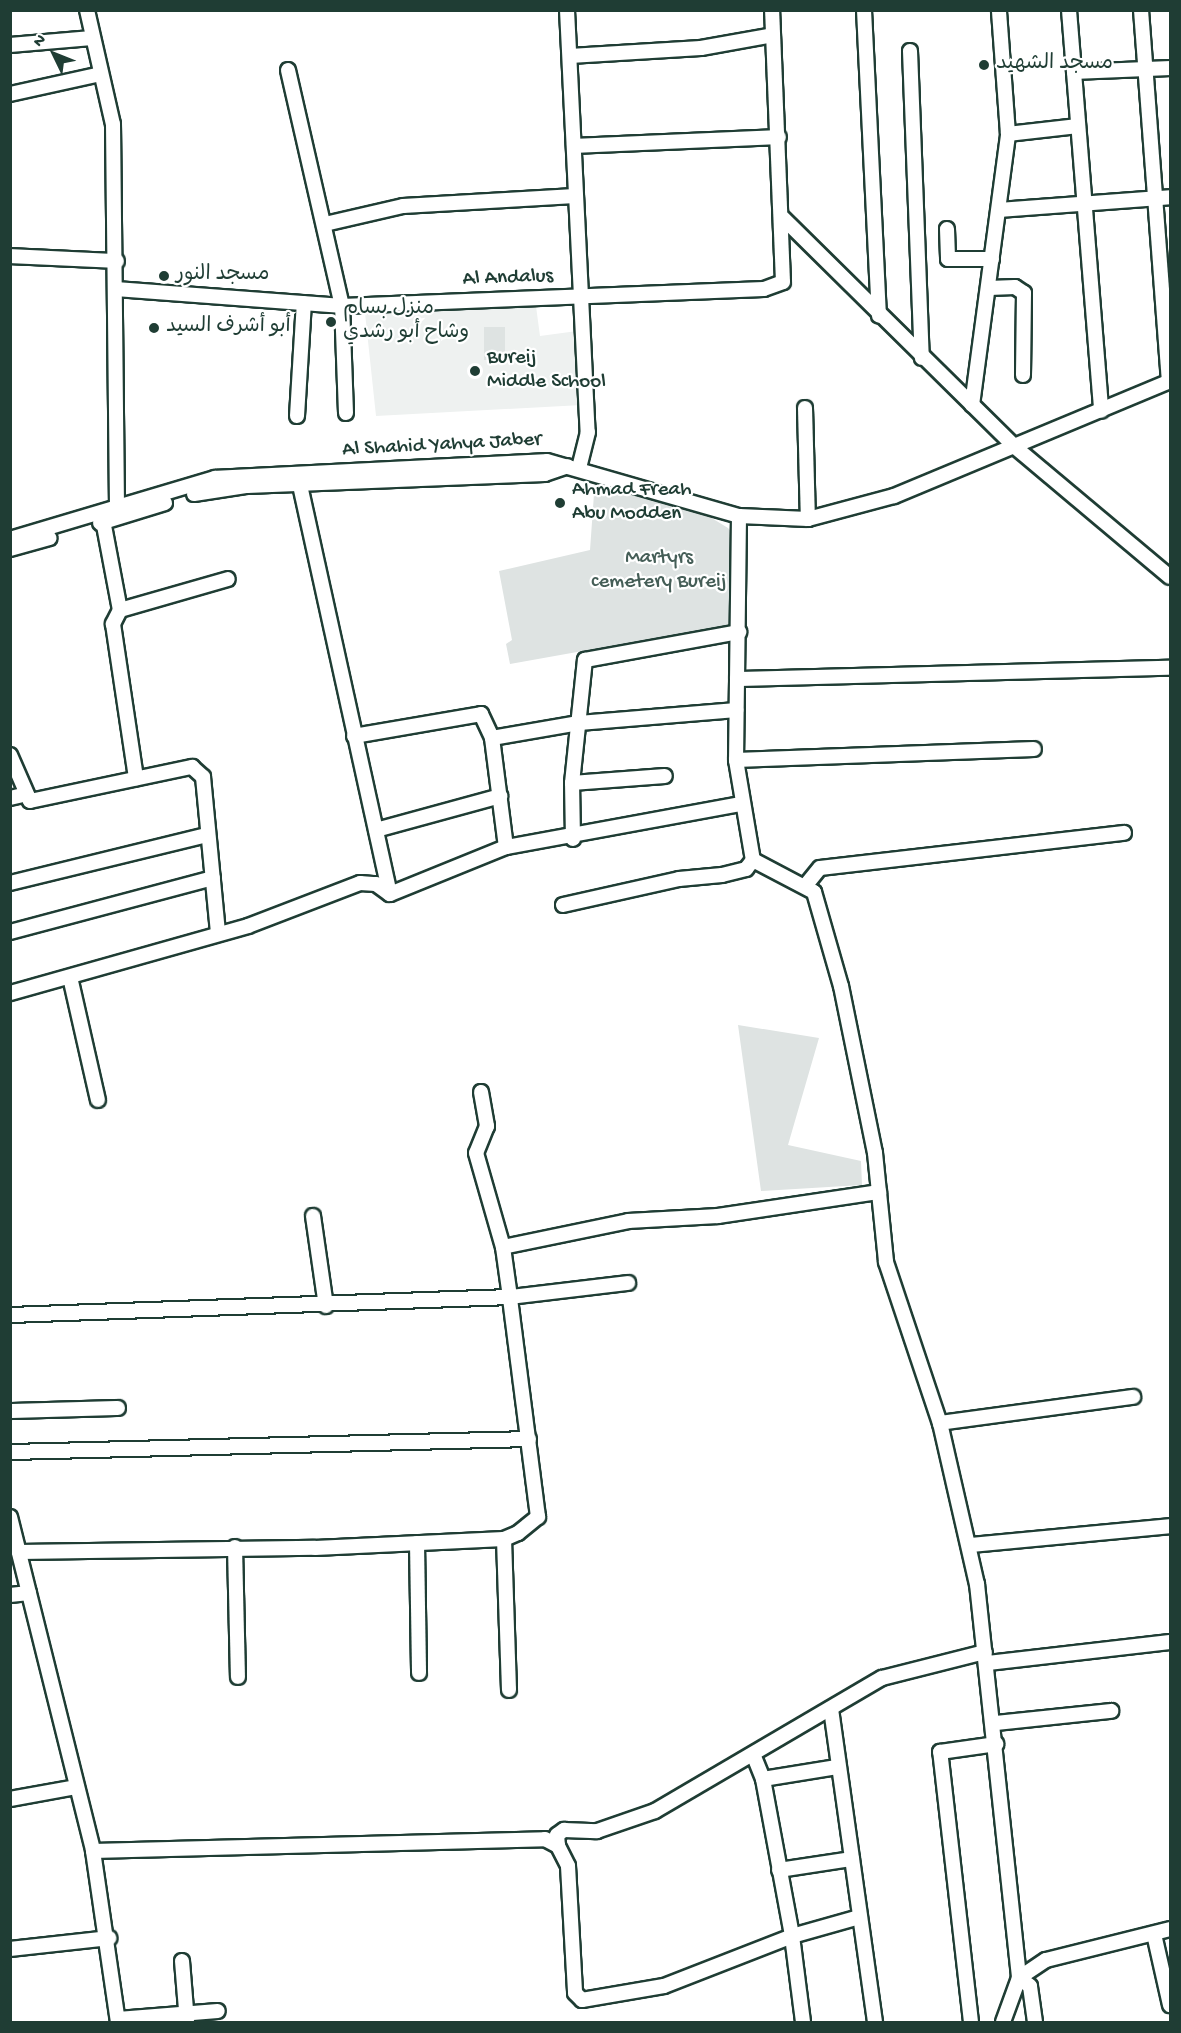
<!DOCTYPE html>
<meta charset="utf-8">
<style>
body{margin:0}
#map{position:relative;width:1181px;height:2033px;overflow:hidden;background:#fff;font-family:"Gochi Hand","Playpen Sans Arabic",sans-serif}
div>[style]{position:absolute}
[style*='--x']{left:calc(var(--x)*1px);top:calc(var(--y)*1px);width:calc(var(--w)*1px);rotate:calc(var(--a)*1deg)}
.built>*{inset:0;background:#eef1f0}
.green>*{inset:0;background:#dee3e2;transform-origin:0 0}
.roads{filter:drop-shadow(2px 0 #1f3d34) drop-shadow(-2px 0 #1f3d34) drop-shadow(0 2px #1f3d34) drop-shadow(0 -2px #1f3d34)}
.minor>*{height:14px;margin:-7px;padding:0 7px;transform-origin:7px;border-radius:7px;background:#fff}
.dots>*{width:16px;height:16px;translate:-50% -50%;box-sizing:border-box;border:3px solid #fff;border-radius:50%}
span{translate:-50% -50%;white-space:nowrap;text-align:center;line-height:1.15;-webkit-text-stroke:4.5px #fff;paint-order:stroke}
.poi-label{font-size:21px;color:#1f3d34}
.left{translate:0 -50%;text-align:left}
.street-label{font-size:21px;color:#1f3d34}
.park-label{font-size:21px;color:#455e57}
.frame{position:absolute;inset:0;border:12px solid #1f3d34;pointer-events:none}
.north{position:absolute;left:24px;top:24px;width:60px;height:60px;-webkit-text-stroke:4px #fff;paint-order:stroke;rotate:313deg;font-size:16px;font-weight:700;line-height:24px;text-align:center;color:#1f3d34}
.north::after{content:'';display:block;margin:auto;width:21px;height:27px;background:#1f3d34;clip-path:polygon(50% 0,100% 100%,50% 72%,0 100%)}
</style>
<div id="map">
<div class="built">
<i style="clip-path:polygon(536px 306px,540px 336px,577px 331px,582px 405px,376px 416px,365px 313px)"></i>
</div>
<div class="green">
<i style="left:484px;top:327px;width:21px;height:33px"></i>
<i style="clip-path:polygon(595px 480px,692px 506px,728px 528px,733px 534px,728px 625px,510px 664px,506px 644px,512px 640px,499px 571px,590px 550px)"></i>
<i style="clip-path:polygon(738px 1025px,819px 1038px,788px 1145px,861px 1161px,862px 1185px,761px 1191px)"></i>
</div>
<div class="roads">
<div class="minor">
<i style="--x:87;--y:10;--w:117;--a:77.2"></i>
<i style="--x:113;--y:124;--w:383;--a:89.4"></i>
<i style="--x:567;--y:10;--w:423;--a:87.2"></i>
<i style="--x:588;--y:432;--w:38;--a:104"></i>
<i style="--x:864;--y:10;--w:306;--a:87.2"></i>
<i style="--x:1069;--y:10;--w:402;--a:85.4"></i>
<i style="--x:1141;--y:10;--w:373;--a:85.7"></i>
<i style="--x:10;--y:45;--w:82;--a:-4.9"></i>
<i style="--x:910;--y:51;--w:307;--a:87.8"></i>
<i style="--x:570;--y:56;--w:131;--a:-3.5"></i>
<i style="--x:701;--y:48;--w:73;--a:-10.2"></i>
<i style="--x:1074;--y:72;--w:96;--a:-2.4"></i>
<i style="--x:10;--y:94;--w:93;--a:-12.4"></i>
<i style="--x:1008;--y:134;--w:70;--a:-6.5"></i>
<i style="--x:574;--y:146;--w:205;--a:-2.5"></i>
<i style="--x:999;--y:210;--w:171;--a:-4.3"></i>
<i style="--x:783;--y:218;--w:326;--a:44.6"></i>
<i style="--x:1015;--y:447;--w:202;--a:40"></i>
<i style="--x:325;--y:224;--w:80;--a:-13"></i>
<i style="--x:403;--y:206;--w:172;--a:-3.3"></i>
<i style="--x:947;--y:229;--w:30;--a:88"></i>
<i style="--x:948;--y:259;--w:44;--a:0"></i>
<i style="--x:10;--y:256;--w:107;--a:2.7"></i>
<i style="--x:989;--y:288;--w:26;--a:-2"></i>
<i style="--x:1015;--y:287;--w:11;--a:34"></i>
<i style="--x:1024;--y:293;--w:82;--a:90.7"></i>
<i style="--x:116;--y:289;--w:227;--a:4.3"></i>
<i style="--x:342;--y:306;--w:242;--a:-102.9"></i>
<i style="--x:972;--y:405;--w:273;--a:-82.4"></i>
<i style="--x:1008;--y:134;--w:124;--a:-94.2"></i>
<i style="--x:805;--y:408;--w:111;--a:88.5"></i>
<i style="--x:346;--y:413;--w:107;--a:-92.1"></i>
<i style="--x:342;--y:306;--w:422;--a:-2.3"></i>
<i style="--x:764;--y:289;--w:20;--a:-20"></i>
<i style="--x:783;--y:282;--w:272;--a:-92.3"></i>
<i style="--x:297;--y:416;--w:113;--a:-86.5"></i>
<i style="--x:298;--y:476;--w:428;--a:77.6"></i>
<i style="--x:194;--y:494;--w:54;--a:-8.6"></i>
<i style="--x:247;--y:486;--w:298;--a:-2.3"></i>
<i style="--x:545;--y:474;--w:24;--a:-19"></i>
<i style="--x:102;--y:515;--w:97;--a:79.3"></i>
<i style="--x:120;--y:610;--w:112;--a:-16"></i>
<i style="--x:739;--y:516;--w:244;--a:90.7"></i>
<i style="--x:736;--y:760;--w:101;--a:80.4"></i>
<i style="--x:753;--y:860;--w:69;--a:27.7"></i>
<i style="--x:814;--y:892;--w:98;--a:74"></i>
<i style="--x:841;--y:986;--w:170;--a:78.5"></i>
<i style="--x:875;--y:1153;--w:110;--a:84.2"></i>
<i style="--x:886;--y:1262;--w:170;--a:71.5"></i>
<i style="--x:940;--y:1423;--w:165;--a:77.1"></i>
<i style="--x:977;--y:1584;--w:396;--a:83.9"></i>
<i style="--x:1019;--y:1978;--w:47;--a:110"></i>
<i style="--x:100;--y:523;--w:68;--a:-17.1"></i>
<i style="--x:10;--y:539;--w:214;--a:-16.6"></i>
<i style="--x:215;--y:478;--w:332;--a:-2.9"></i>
<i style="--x:547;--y:461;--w:200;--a:16"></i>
<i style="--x:739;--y:516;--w:69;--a:2.5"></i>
<i style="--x:808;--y:519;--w:89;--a:-15"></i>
<i style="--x:894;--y:496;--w:299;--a:-22.6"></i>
<i style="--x:10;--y:549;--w:41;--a:-15.4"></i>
<i style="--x:120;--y:610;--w:16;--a:117"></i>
<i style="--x:113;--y:624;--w:156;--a:81.5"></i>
<i style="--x:737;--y:679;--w:433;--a:-1.5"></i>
<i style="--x:354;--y:736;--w:129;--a:-9.8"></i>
<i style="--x:481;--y:714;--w:26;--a:65"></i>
<i style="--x:492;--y:738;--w:110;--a:82.7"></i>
<i style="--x:492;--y:738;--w:88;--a:-9.8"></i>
<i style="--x:579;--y:723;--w:158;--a:-4.7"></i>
<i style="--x:10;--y:755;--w:50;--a:66.5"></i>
<i style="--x:30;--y:801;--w:166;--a:-11.9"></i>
<i style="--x:192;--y:767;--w:15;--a:42"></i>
<i style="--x:203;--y:777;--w:157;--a:84.5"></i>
<i style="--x:736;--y:760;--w:298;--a:-2.1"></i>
<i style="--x:572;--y:783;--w:93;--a:-4.3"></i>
<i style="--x:10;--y:798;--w:17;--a:-13"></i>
<i style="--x:376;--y:830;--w:129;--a:-15.3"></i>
<i style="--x:573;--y:839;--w:56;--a:-91"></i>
<i style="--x:572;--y:783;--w:124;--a:-84"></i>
<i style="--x:585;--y:660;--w:157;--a:-10.3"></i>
<i style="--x:10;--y:883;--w:203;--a:-13.7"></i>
<i style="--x:806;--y:885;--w:22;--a:-51"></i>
<i style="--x:820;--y:868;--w:306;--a:-6.6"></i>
<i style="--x:563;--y:905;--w:119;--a:-12.6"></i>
<i style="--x:679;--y:879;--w:43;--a:-5.3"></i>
<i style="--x:722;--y:875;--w:25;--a:-14"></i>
<i style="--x:746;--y:869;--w:11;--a:-52"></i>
<i style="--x:10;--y:932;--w:210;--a:-14.9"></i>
<i style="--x:70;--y:977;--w:126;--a:77.2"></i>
<i style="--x:10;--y:993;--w:247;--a:-15.7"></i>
<i style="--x:248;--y:926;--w:120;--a:-21"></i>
<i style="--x:360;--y:883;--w:16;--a:4"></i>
<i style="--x:376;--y:884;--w:17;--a:36"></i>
<i style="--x:390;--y:894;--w:125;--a:-22.1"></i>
<i style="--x:506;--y:847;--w:239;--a:-10.4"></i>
<i style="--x:481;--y:1092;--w:35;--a:80"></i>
<i style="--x:487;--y:1126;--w:29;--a:112"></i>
<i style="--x:476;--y:1153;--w:98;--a:74"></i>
<i style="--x:313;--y:1216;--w:91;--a:81.8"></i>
<i style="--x:10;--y:1315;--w:500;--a:-2.06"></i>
<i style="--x:510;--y:1297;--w:50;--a:-98"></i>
<i style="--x:503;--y:1247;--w:128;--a:-11.7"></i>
<i style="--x:628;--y:1221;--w:90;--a:-3.2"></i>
<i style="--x:718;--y:1216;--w:163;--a:-8.5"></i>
<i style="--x:10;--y:1411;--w:108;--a:-1.6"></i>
<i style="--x:940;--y:1423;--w:195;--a:-7.7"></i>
<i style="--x:10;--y:1452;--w:519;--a:-1.43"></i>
<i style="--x:10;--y:1517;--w:344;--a:76"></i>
<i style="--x:93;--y:1851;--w:173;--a:81.7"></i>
<i style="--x:504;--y:1539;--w:151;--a:88.1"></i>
<i style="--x:417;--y:1543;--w:130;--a:89.1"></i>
<i style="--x:970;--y:1545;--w:201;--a:-5.4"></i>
<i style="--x:235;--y:1547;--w:130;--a:88.7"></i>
<i style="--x:19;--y:1552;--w:296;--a:-0.8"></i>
<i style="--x:315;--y:1548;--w:189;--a:-2.7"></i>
<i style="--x:504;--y:1539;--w:15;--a:-23"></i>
<i style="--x:518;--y:1533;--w:26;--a:-39"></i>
<i style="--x:538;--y:1517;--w:222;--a:-97.3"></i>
<i style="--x:510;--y:1297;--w:119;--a:-6.8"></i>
<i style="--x:10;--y:1595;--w:19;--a:-6"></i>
<i style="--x:988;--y:1663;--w:183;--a:-6.6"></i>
<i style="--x:831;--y:1709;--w:316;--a:82"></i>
<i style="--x:996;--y:1723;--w:116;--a:-6"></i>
<i style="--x:753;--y:1754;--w:27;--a:68"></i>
<i style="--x:763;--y:1779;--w:160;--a:79.5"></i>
<i style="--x:792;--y:1936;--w:87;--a:82.7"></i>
<i style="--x:763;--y:1779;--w:75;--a:-9.2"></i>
<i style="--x:10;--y:1799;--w:68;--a:-10.2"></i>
<i style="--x:558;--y:1846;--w:11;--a:-95"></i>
<i style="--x:557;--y:1835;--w:9;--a:-36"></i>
<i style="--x:564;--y:1830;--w:33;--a:2"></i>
<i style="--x:597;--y:1831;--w:61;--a:-19"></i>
<i style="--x:655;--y:1811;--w:263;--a:-30.4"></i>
<i style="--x:882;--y:1678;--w:106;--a:-14.2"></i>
<i style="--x:93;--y:1851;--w:452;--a:-1.5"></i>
<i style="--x:545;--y:1839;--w:15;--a:28"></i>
<i style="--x:558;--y:1846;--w:22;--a:63"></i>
<i style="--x:568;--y:1866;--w:127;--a:86.8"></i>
<i style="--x:575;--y:1993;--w:10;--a:45"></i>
<i style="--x:582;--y:2000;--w:83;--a:-9.7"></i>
<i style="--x:664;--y:1986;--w:137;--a:-21.3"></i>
<i style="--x:792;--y:1936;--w:70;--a:-15.8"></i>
<i style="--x:779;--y:1870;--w:74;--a:-8.6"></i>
<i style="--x:1154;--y:1934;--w:73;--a:77.3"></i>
<i style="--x:10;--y:1949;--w:100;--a:-6.3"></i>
<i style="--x:182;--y:1961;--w:61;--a:85.3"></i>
<i style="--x:118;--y:2019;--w:100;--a:-4.6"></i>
<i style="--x:971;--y:2022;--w:272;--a:-96.5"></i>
<i style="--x:940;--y:1752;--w:57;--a:-8.1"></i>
<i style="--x:1035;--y:2022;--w:36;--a:-98"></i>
<i style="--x:1030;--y:1986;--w:14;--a:-144"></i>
<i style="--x:1019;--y:1978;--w:32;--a:-34"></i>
<i style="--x:1046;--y:1960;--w:128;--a:-14"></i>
</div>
</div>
<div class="dots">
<i style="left:984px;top:65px;background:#1f3d34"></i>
<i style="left:164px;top:276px;background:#1f3d34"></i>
<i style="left:331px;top:322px;background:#1f3d34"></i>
<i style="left:154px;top:328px;background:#1f3d34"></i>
<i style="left:475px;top:371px;background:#1f3d34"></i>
<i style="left:560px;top:503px;background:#1f3d34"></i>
</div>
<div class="poi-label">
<span class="left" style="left:996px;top:65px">مسجد الشهيد</span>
<span class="left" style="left:176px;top:276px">مسجد النور</span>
<span class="left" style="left:343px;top:322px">منزل بسام<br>وشاح أبو رشدي</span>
<span class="left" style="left:166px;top:328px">أبو أشرف السيد</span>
<span class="left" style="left:487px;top:371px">Bureij<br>Middle School</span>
<span class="left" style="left:572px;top:503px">Ahmad Freah<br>Abu Modden</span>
</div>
<div class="street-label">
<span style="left:508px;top:279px;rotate:-2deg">Al Andalus</span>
<span style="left:442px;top:446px;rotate:-3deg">Al Shahid Yahya Jaber</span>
</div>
<div class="park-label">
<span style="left:659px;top:571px">Martyrs<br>cemetery Bureij</span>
</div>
<div class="frame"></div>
<div class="north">N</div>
</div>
